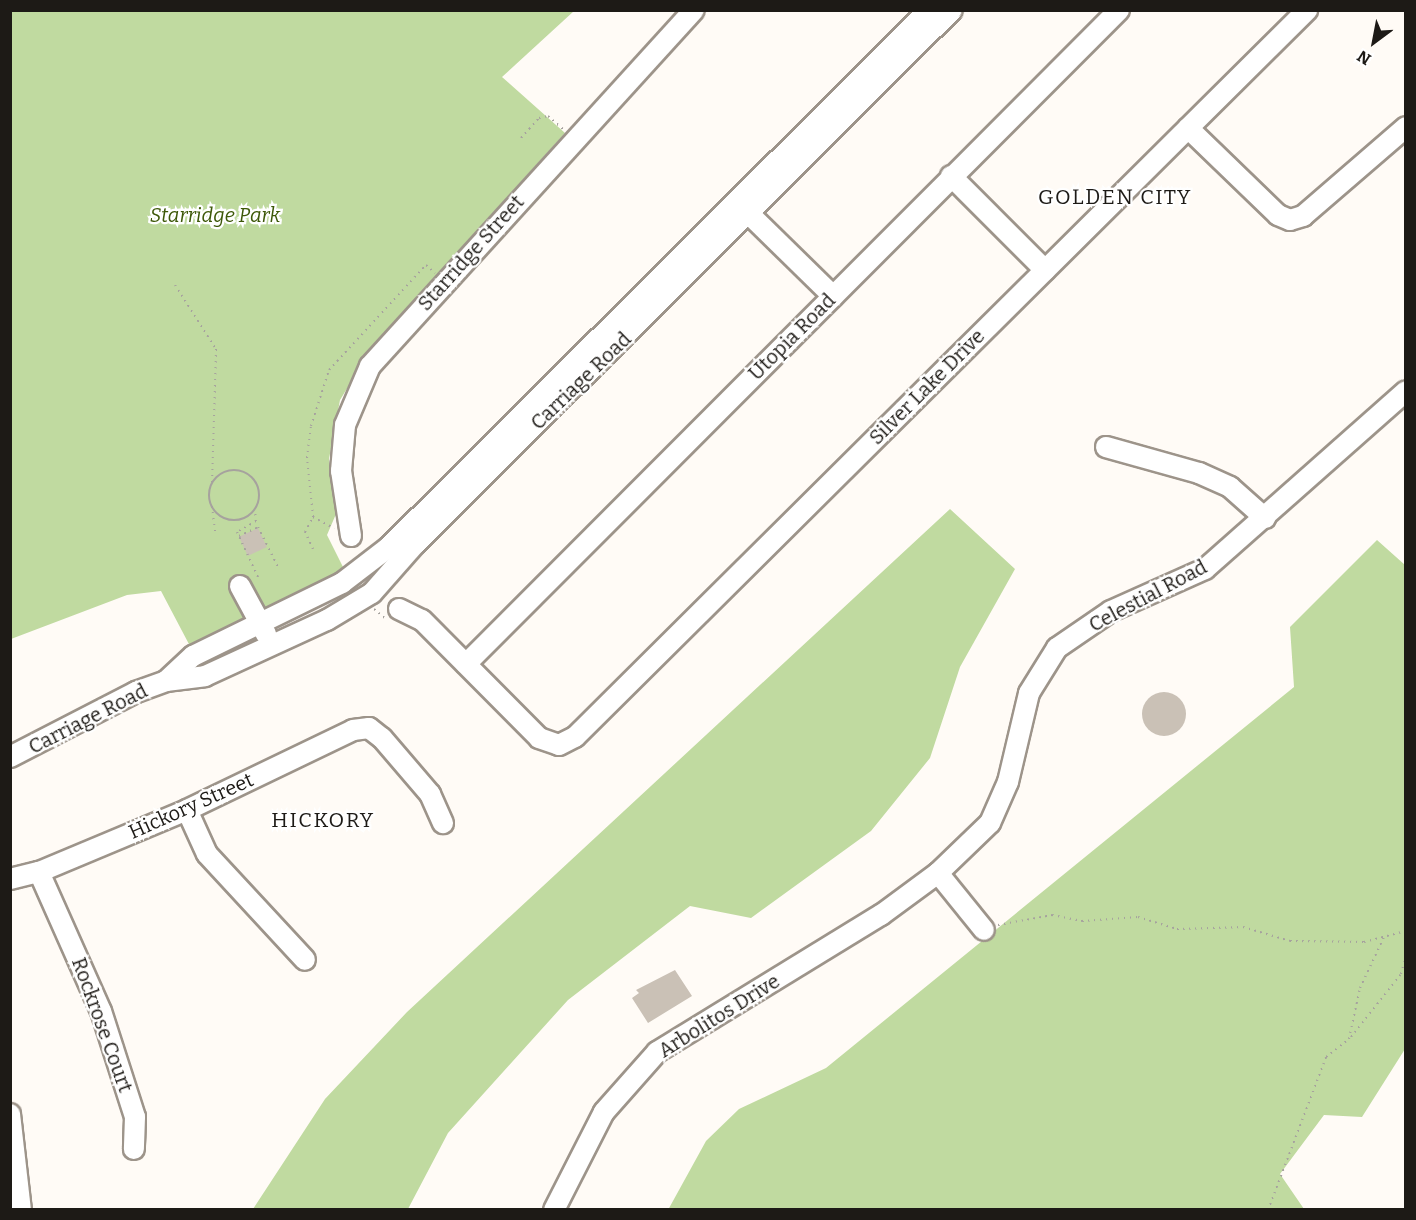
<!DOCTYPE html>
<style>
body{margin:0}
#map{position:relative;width:1416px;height:1220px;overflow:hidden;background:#fffbf6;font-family:Bitter,serif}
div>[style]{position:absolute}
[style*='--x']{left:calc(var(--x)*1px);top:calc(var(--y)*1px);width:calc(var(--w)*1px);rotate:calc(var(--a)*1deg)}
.green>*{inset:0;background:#c0daa0}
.building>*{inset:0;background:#cac1b6;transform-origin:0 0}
.round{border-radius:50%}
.path>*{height:2px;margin-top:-1px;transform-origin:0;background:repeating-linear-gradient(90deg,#a6a29e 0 1.5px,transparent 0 6px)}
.path>.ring{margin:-1px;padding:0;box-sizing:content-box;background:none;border:2px solid #a6a29e;border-radius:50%}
.roads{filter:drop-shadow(2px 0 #9d948a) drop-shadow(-2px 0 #9d948a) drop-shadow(0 2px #9d948a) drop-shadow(0 -2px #9d948a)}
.minor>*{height:20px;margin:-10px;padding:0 10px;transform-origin:10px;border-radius:10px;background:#fff}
span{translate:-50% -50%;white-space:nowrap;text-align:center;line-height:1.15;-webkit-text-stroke:4.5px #fff;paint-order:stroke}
.park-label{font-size:20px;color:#3d5808;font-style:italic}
.street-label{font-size:20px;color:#1d1a16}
.neighbourhood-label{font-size:21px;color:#1d1a16;letter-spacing:1.5px}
.frame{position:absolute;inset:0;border:12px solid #1d1a16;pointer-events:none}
.north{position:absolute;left:1344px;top:12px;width:60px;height:60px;-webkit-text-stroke:4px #fff;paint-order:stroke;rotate:212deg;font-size:16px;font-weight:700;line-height:24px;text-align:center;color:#1d1a16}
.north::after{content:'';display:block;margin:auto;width:21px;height:27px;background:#1d1a16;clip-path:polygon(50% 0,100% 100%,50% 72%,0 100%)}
</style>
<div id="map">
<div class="green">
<i style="clip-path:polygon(11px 11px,574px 11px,502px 77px,565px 133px,373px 346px,340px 400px,329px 459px,336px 514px,327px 535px,345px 571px,191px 648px,161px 591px,127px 595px,11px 639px)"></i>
<i style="clip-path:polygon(950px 509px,1015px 569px,960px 667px,930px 758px,871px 831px,751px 918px,690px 906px,568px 1000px,448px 1133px,408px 1209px,253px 1209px,325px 1099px,407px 1012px)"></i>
<i style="clip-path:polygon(1377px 540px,1405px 565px,1405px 1049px,1362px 1117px,1324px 1115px,1280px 1174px,1304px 1209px,668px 1210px,706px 1141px,739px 1109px,826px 1068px,1294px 687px,1290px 627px)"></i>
</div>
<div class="building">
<i style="left:258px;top:528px;width:21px;height:21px;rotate:65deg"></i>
<i class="round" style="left:1142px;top:692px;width:44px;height:44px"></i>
<i style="clip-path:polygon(675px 970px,692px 996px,648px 1023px,632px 998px,639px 993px,636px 990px)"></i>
</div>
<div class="path">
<i style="--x:521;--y:138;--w:27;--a:-48"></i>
<i style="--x:539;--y:118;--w:9;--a:-13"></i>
<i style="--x:548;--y:116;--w:20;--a:41"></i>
<i style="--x:175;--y:285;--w:76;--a:57.4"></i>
<i style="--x:216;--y:349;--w:134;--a:91.7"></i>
<i class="ring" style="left:209px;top:470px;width:48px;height:48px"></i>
<i style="--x:212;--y:506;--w:26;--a:83"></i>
<i style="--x:255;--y:508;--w:13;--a:86"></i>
<i style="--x:256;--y:521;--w:22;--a:150"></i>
<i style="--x:237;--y:532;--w:50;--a:65"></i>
<i style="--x:313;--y:517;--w:24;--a:28"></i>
<i style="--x:239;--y:536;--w:21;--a:-25"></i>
<i style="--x:258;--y:527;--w:45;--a:63.4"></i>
<i style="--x:313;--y:549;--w:19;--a:-115"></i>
<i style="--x:305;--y:532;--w:17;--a:-62"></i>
<i style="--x:313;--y:517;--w:59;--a:-95.8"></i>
<i style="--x:307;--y:458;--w:32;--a:-83"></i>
<i style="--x:311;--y:426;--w:59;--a:-72.2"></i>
<i style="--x:329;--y:370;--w:143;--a:-47.3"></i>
<i style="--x:426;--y:265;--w:12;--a:42"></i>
<i style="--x:374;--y:609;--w:16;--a:40"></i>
<i style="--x:998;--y:925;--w:55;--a:-10.5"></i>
<i style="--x:1052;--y:915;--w:31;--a:11"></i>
<i style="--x:1082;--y:921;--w:56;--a:-4.1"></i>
<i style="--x:1138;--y:917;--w:41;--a:17.1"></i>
<i style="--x:1177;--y:929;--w:66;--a:-1.7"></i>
<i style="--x:1243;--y:927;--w:49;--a:16.6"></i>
<i style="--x:1290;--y:941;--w:74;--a:0.8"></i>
<i style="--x:1364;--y:942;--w:43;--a:-14.7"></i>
<i style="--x:1351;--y:1037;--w:80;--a:-51.6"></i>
<i style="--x:1401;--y:974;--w:20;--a:-75"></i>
<i style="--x:1268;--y:1210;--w:164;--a:-69.2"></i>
<i style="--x:1326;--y:1057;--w:29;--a:-38"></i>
<i style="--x:1349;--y:1039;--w:52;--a:-77.8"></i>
<i style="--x:1360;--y:988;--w:56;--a:-64.8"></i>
</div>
<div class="roads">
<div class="minor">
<i style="--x:1188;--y:128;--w:125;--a:44"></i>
<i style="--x:1278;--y:215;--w:13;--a:23"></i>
<i style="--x:1290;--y:220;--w:14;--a:-17"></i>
<i style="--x:1303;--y:216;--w:136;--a:-40.8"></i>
<i style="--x:951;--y:176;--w:133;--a:45"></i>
<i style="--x:741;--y:206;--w:129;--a:44.4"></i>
<i style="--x:1106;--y:447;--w:97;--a:15.6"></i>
<i style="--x:1199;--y:473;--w:34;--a:24"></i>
<i style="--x:1230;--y:487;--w:47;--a:41.5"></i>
<i style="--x:351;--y:536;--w:66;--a:-98.7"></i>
<i style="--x:341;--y:471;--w:46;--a:-85"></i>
<i style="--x:345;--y:425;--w:64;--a:-67"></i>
<i style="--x:370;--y:366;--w:481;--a:-47.7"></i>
<i style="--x:240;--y:586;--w:55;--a:61.6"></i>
<i style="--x:399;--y:609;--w:25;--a:26"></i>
<i style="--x:422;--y:620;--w:166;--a:45.2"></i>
<i style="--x:539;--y:738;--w:21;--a:19"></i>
<i style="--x:559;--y:745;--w:18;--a:-27"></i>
<i style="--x:575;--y:737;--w:1032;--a:-44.8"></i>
<i style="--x:466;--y:664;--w:924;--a:-45.04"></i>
<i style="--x:166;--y:681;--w:37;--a:-43"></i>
<i style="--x:193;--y:656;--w:166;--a:-26.1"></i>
<i style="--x:342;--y:583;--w:59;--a:-37.5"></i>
<i style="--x:389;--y:547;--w:762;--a:-44.84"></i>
<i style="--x:10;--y:757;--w:142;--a:-27.3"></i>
<i style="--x:136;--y:692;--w:32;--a:-20"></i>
<i style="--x:166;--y:681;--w:39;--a:-7"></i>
<i style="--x:205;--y:676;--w:134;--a:-24.7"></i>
<i style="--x:327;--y:620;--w:52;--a:-31"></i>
<i style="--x:372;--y:593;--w:65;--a:-48.7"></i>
<i style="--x:415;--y:544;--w:757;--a:-44.84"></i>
<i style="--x:187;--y:810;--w:48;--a:65.6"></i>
<i style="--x:207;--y:854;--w:144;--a:47.2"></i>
<i style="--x:39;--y:872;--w:152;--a:66"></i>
<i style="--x:101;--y:1011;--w:111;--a:72.2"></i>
<i style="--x:135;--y:1117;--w:32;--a:92"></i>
<i style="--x:938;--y:873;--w:73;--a:51.1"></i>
<i style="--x:10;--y:879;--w:30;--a:-14"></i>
<i style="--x:39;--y:872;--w:160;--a:-22.7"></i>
<i style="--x:187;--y:810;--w:184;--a:-25.7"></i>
<i style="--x:353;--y:730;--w:16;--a:-7"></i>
<i style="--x:369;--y:728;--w:16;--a:38"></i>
<i style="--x:382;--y:738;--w:74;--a:49.4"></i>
<i style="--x:430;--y:794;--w:32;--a:66"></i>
<i style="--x:10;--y:1114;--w:97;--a:83.5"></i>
<i style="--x:554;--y:1210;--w:110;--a:-63"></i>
<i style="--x:604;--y:1112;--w:80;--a:-48.5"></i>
<i style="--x:657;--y:1052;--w:263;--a:-31.5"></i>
<i style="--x:881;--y:915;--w:71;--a:-36.4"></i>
<i style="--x:938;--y:873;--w:72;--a:-43.9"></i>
<i style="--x:990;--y:823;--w:45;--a:-66.3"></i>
<i style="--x:1008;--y:782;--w:91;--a:-76.7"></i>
<i style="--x:1029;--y:693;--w:53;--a:-58.1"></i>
<i style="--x:1057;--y:648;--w:65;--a:-34.4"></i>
<i style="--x:1111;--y:611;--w:103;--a:-24.1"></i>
<i style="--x:1205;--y:569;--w:268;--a:-41.5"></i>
</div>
</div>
<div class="park-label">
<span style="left:215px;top:215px">Starridge Park</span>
</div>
<div class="street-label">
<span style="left:471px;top:253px;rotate:-48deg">Starridge Street</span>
<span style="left:792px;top:337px;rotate:-45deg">Utopia Road</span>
<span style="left:581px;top:381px;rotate:-44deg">Carriage Road</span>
<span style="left:927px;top:387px;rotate:-45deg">Silver Lake Drive</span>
<span style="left:1148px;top:596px;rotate:-28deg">Celestial Road</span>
<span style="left:88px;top:719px;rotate:-27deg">Carriage Road</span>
<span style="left:191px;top:806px;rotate:-24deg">Hickory Street</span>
<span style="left:719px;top:1016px;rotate:-32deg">Arbolitos Drive</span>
<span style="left:102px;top:1025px;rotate:70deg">Rockrose Court</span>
</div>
<div class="neighbourhood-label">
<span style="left:1115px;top:197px">GOLDEN CITY</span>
<span style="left:323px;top:820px">HICKORY</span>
</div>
<div class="frame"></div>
<div class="north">N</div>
</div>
